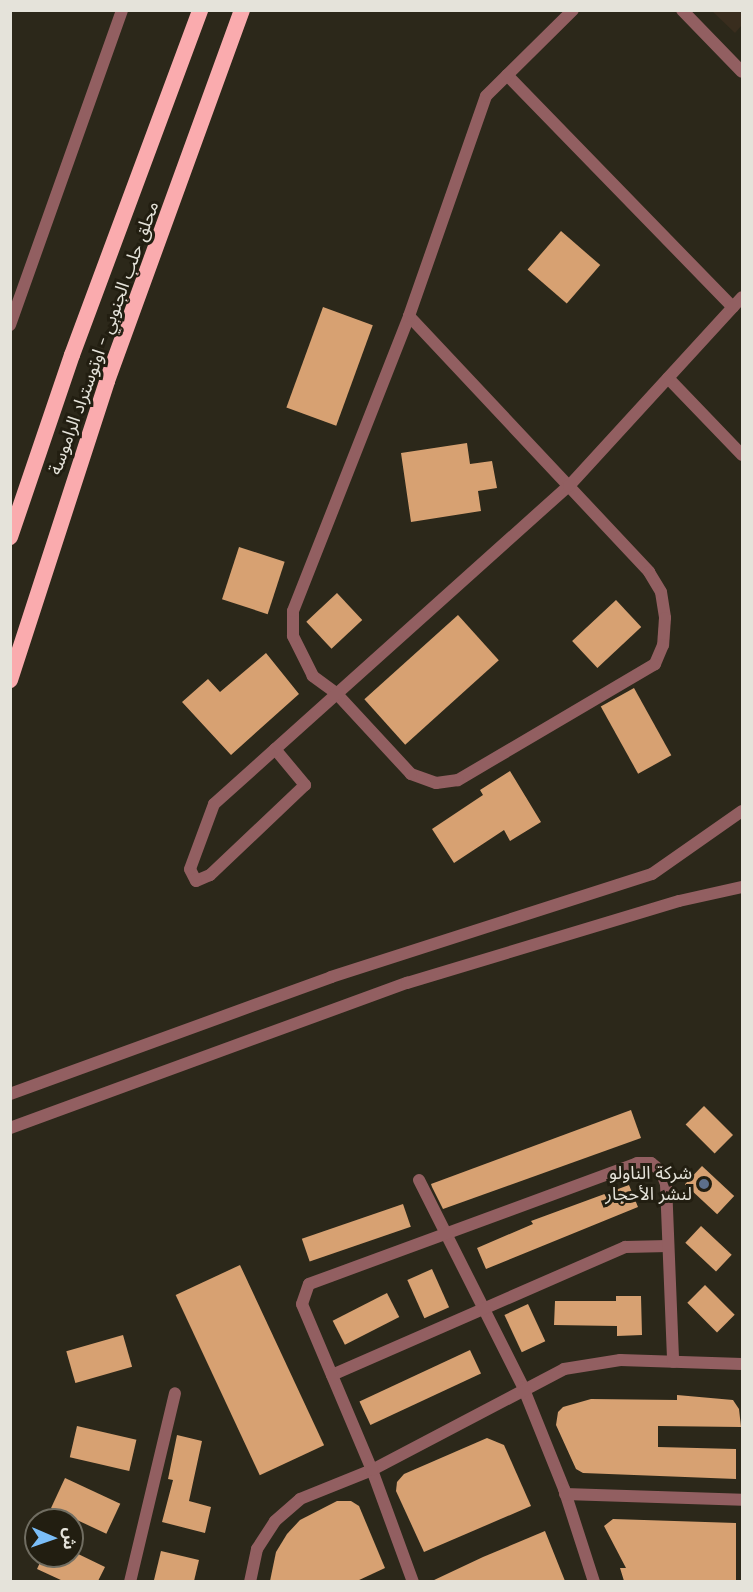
<!DOCTYPE html>
<meta charset="utf-8">
<style>
body{margin:0}
#map{position:relative;width:753px;height:1592px;overflow:hidden;background:#2c281a;font-family:Lora,"Noto Sans Arabic",serif}
div>[style]{position:absolute}
[style*='--x']{left:calc(var(--x)*1px);top:calc(var(--y)*1px);width:calc(var(--w)*1px);rotate:calc(var(--a)*1deg)}
.education>*{inset:0;background:#392d1e}
.building>*{inset:0;background:#d7a172;transform-origin:0 0}
.minor>*{height:12px;margin:-6px;padding:0 6px;transform-origin:6px;border-radius:6px;background:#925f61}
.trunk>*{height:16px;margin:-8px;padding:0 8px;transform-origin:8px;border-radius:8px;background:#faabae}
.dots>*{width:16px;height:16px;translate:-50% -50%;box-sizing:border-box;border:3px solid #221e11;border-radius:50%}
span{translate:-50% -50%;white-space:nowrap;text-align:center;line-height:1.15;-webkit-text-stroke:6px #221e11;paint-order:stroke}
.street-label{font-size:18px;color:#e5e3da}
.poi-label{font-size:18px;color:#e5e3da}
.right{translate:-100% -50%;text-align:right}
.frame{position:absolute;inset:0;border:12px solid #e5e3da;pointer-events:none}
.north{position:absolute;left:24px;top:1508px;width:60px;height:60px;box-sizing:border-box;background:#221e11;border:2px solid #706d61;border-radius:50%;rotate:92deg;font-size:16px;font-weight:700;line-height:24px;text-align:center;color:#e5e3da}
.north::after{content:'';display:block;margin:auto;width:21px;height:27px;background:#7bbef8;clip-path:polygon(50% 0,100% 100%,50% 72%,0 100%)}
</style>
<div id="map">
<div class="education">
<i style="clip-path:polygon(712px 11px,742px 11px,742px 25px,735px 33px)"></i>
</div>
<div class="building">
<i style="left:561px;top:231px;width:52px;height:51px;rotate:41deg"></i>
<i style="left:323px;top:307px;width:53px;height:107px;rotate:20deg"></i>
<i style="clip-path:polygon(467px 443px,470px 464px,492px 461px,497px 488px,478px 491px,481px 511px,411px 522px,401px 453px)"></i>
<i style="left:239px;top:547px;width:48px;height:55px;rotate:18deg"></i>
<i style="left:337px;top:593px;width:37px;height:42px;rotate:47deg"></i>
<i style="left:616px;top:600px;width:37px;height:60px;rotate:47deg"></i>
<i style="left:458px;top:615px;width:61px;height:126px;rotate:48deg"></i>
<i style="clip-path:polygon(266px 653px,299px 694px,231px 755px,182px 702px,208px 679px,220px 692px)"></i>
<i style="left:634px;top:688px;width:77px;height:38px;rotate:61deg"></i>
<i style="clip-path:polygon(510px 771px,541px 822px,510px 841px,504px 830px,454px 863px,432px 829px,483px 795px,480px 790px)"></i>
<i style="left:704px;top:1106px;width:41px;height:26px;rotate:45deg"></i>
<i style="clip-path:polygon(631px 1110px,641px 1138px,443px 1209px,432px 1187px,431px 1184px)"></i>
<i style="left:702px;top:1166px;width:44px;height:25px;rotate:43deg"></i>
<i style="clip-path:polygon(629px 1185px,638px 1207px,486px 1269px,477px 1248px,533px 1224px,531px 1221px)"></i>
<i style="left:403px;top:1204px;width:24px;height:107px;rotate:71deg"></i>
<i style="left:701px;top:1226px;width:42px;height:23px;rotate:43deg"></i>
<i style="left:240px;top:1265px;width:199px;height:71px;rotate:65deg"></i>
<i style="left:432px;top:1269px;width:42px;height:27px;rotate:66deg"></i>
<i style="left:705px;top:1285px;width:42px;height:25px;rotate:45deg"></i>
<i style="left:387px;top:1293px;width:27px;height:61px;rotate:63deg"></i>
<i style="clip-path:polygon(616px 1296px,641px 1296px,642px 1335px,617px 1336px,617px 1326px,554px 1325px,555px 1301px,616px 1301px)"></i>
<i style="left:528px;top:1304px;width:41px;height:26px;rotate:65deg"></i>
<i style="left:123px;top:1335px;width:33px;height:59px;rotate:74deg"></i>
<i style="left:470px;top:1350px;width:26px;height:122px;rotate:65deg"></i>
<i style="clip-path:polygon(677px 1395px,733px 1400px,739px 1409px,741px 1427px,658px 1426px,658px 1447px,736px 1449px,736px 1479px,583px 1473px,576px 1469px,556px 1425px,558px 1412px,563px 1407px,591px 1399px,677px 1400px)"></i>
<i style="left:77px;top:1426px;width:61px;height:32px;rotate:13deg"></i>
<i style="clip-path:polygon(177px 1435px,202px 1441px,189px 1501px,211px 1507px,205px 1533px,162px 1522px,173px 1480px,168px 1479px)"></i>
<i style="clip-path:polygon(487px 1438px,504px 1445px,531px 1506px,424px 1552px,396px 1491px,397px 1482px,404px 1474px)"></i>
<i style="left:65px;top:1478px;width:61px;height:33px;rotate:25deg"></i>
<i style="clip-path:polygon(337px 1501px,351px 1501px,359px 1506px,385px 1568px,357px 1581px,270px 1581px,276px 1552px,287px 1534px,300px 1520px)"></i>
<i style="clip-path:polygon(613px 1519px,736px 1523px,736px 1581px,624px 1581px,620px 1568px,626px 1568px,604px 1526px)"></i>
<i style="clip-path:polygon(545px 1531px,565px 1581px,432px 1581px,483px 1557px)"></i>
<i style="clip-path:polygon(72px 1551px,105px 1567px,98px 1581px,63px 1581px,37px 1569px,43px 1556px,72px 1556px)"></i>
<i style="clip-path:polygon(161px 1551px,199px 1560px,194px 1581px,154px 1580px)"></i>
</div>
<div class="minor">
<i style="--x:682;--y:10;--w:86;--a:45.9"></i>
<i style="--x:507;--y:75;--w:324;--a:45.8"></i>
<i style="--x:409;--y:316;--w:351;--a:46.8"></i>
<i style="--x:649;--y:572;--w:23;--a:59"></i>
<i style="--x:661;--y:592;--w:26;--a:81"></i>
<i style="--x:665;--y:618;--w:27;--a:94"></i>
<i style="--x:663;--y:645;--w:21;--a:113"></i>
<i style="--x:655;--y:664;--w:229;--a:149.5"></i>
<i style="--x:458;--y:780;--w:22;--a:172"></i>
<i style="--x:436;--y:783;--w:27;--a:-160"></i>
<i style="--x:411;--y:774;--w:110;--a:-132.8"></i>
<i style="--x:336;--y:693;--w:29;--a:-144"></i>
<i style="--x:313;--y:676;--w:45;--a:-116.6"></i>
<i style="--x:293;--y:636;--w:25;--a:-90"></i>
<i style="--x:293;--y:611;--w:317;--a:-68.5"></i>
<i style="--x:409;--y:316;--w:233;--a:-70.7"></i>
<i style="--x:486;--y:96;--w:122;--a:-44.7"></i>
<i style="--x:10;--y:325;--w:334;--a:-70.4"></i>
<i style="--x:668;--y:378;--w:107;--a:46.1"></i>
<i style="--x:275;--y:749;--w:47;--a:50.2"></i>
<i style="--x:305;--y:785;--w:131;--a:136.5"></i>
<i style="--x:210;--y:875;--w:15;--a:157"></i>
<i style="--x:196;--y:881;--w:13;--a:-117"></i>
<i style="--x:190;--y:869;--w:69;--a:-69.7"></i>
<i style="--x:214;--y:804;--w:477;--a:-41.9"></i>
<i style="--x:569;--y:486;--w:256;--a:-47.5"></i>
<i style="--x:10;--y:1094;--w:342;--a:-20"></i>
<i style="--x:331;--y:977;--w:337;--a:-17.8"></i>
<i style="--x:652;--y:874;--w:110;--a:-35"></i>
<i style="--x:10;--y:1128;--w:423;--a:-20.1"></i>
<i style="--x:407;--y:983;--w:284;--a:-16.8"></i>
<i style="--x:679;--y:901;--w:65;--a:-12.5"></i>
<i style="--x:419;--y:1180;--w:232;--a:63.3"></i>
<i style="--x:523;--y:1387;--w:110;--a:68.1"></i>
<i style="--x:564;--y:1489;--w:98;--a:72.1"></i>
<i style="--x:332;--y:1375;--w:320;--a:-23.6"></i>
<i style="--x:625;--y:1247;--w:43;--a:-1.3"></i>
<i style="--x:565;--y:1494;--w:177;--a:1.9"></i>
<i style="--x:130;--y:1582;--w:194;--a:-76.6"></i>
<i style="--x:250;--y:1582;--w:34;--a:-78"></i>
<i style="--x:257;--y:1549;--w:33;--a:-57"></i>
<i style="--x:275;--y:1521;--w:33;--a:-41"></i>
<i style="--x:300;--y:1499;--w:78;--a:-21.9"></i>
<i style="--x:372;--y:1470;--w:217;--a:-27.7"></i>
<i style="--x:564;--y:1369;--w:57;--a:-9.1"></i>
<i style="--x:620;--y:1360;--w:122;--a:1.9"></i>
<i style="--x:413;--y:1582;--w:119;--a:-110.1"></i>
<i style="--x:372;--y:1470;--w:180;--a:-112.9"></i>
<i style="--x:302;--y:1304;--w:21;--a:-71"></i>
<i style="--x:309;--y:1284;--w:350;--a:-20.2"></i>
<i style="--x:637;--y:1163;--w:14;--a:0"></i>
<i style="--x:651;--y:1163;--w:13;--a:39"></i>
<i style="--x:661;--y:1171;--w:14;--a:69"></i>
<i style="--x:666;--y:1184;--w:178;--a:87.7"></i>
</div>
<div class="trunk">
<i style="--x:10;--y:537;--w:192;--a:-71.2"></i>
<i style="--x:72;--y:355;--w:368;--a:-69.6"></i>
<i style="--x:10;--y:680;--w:314;--a:-72"></i>
<i style="--x:107;--y:381;--w:395;--a:-70"></i>
</div>
<div class="dots">
<i style="left:704px;top:1184px;background:#5c6f8a"></i>
</div>
<div class="street-label">
<span style="left:104px;top:338px;rotate:-70deg">محلق حلب الجنوبي - اوتوستراد الراموسة</span>
</div>
<div class="poi-label">
<span class="right" style="left:692px;top:1184px">شركة الناولو<br>لنشر الأحجار</span>
</div>
<div class="frame"></div>
<div class="north">ش</div>
</div>
